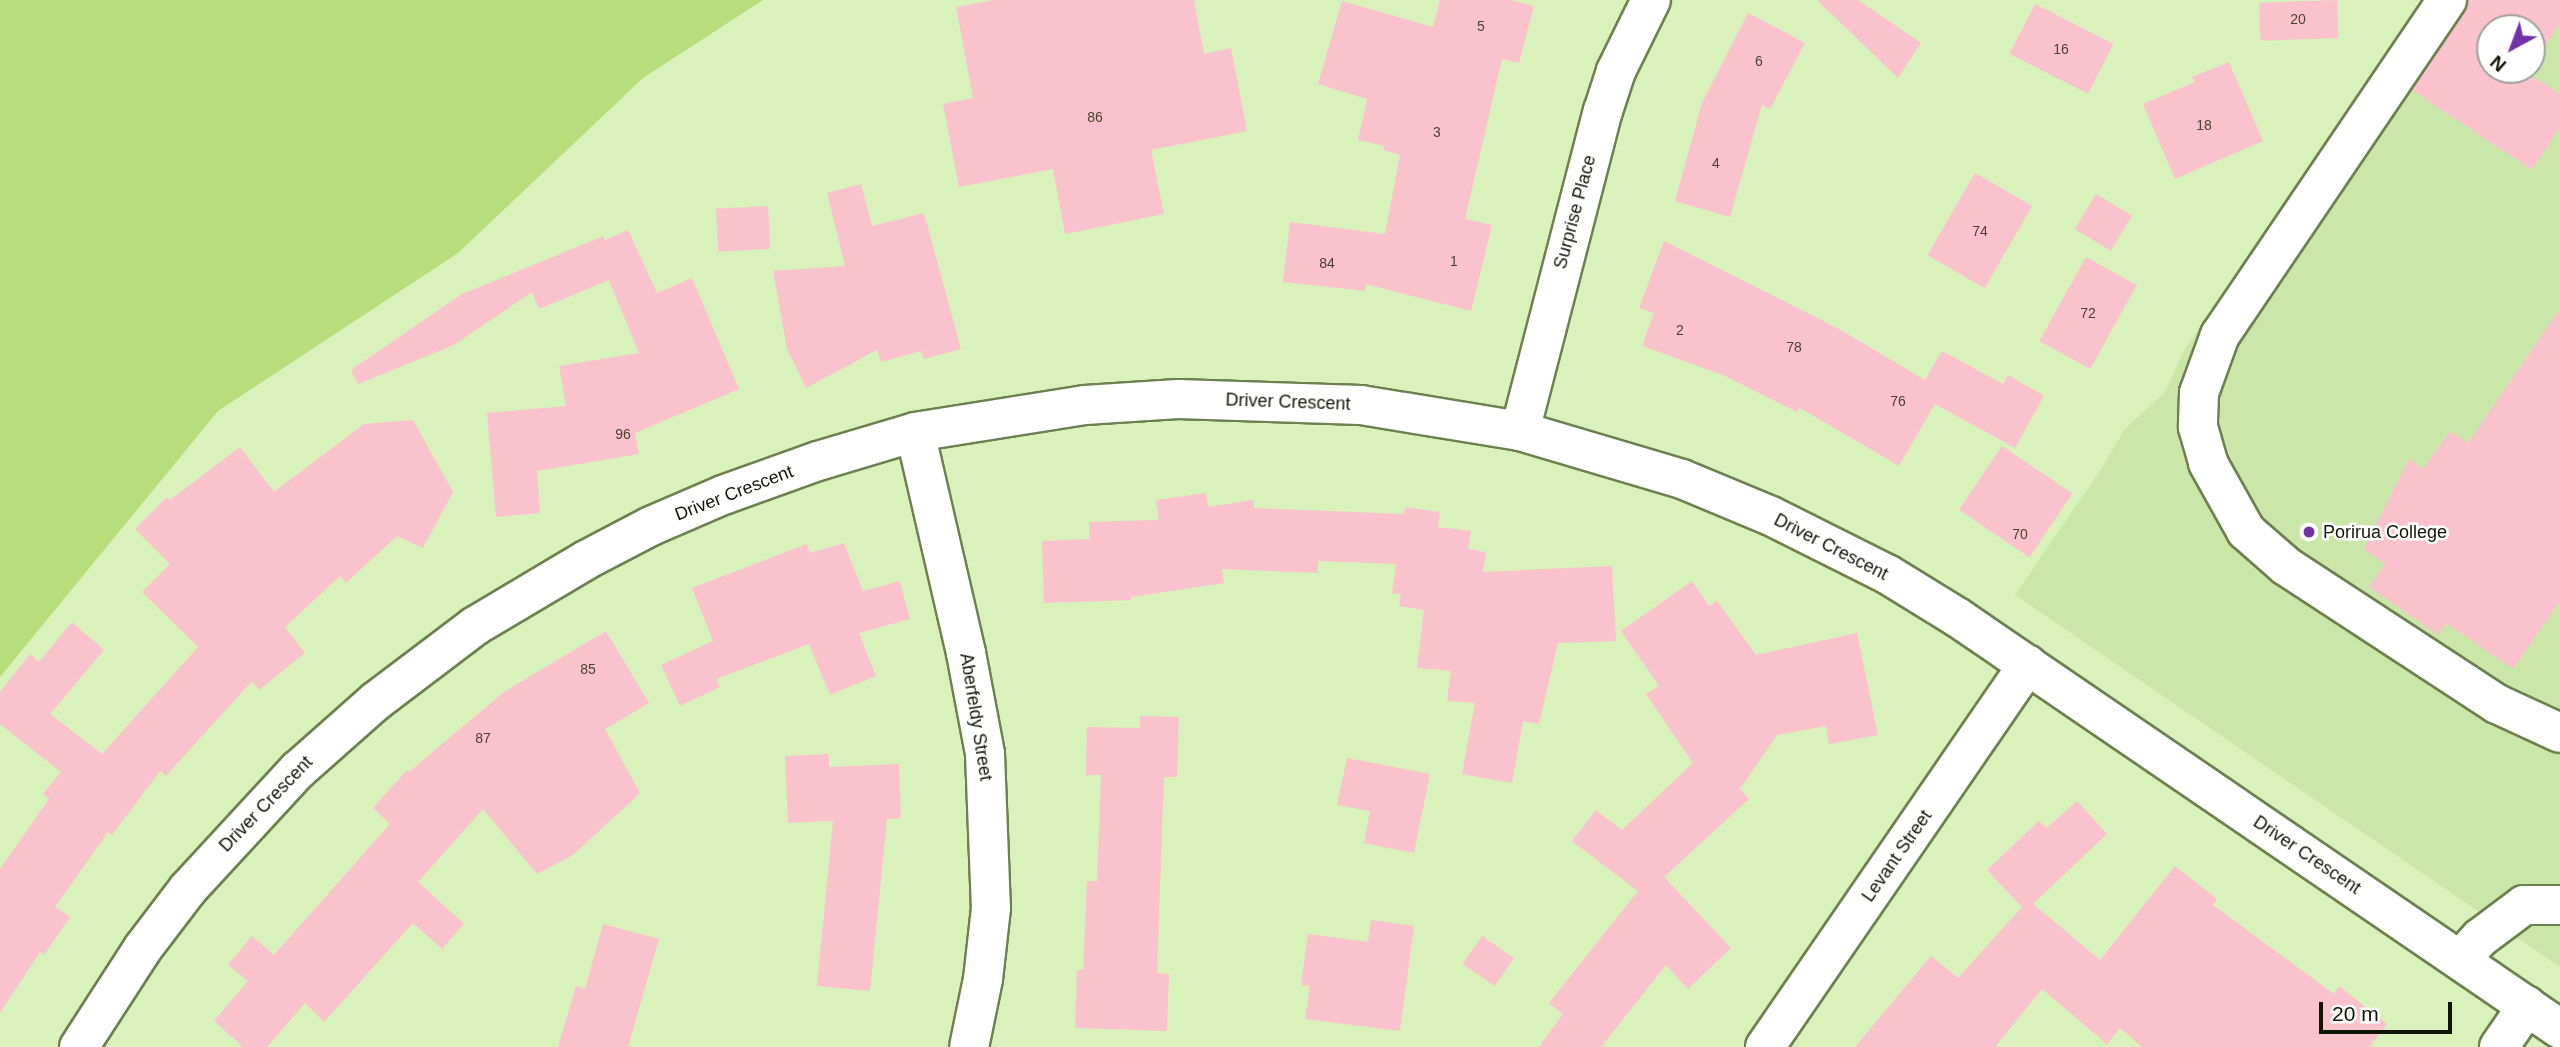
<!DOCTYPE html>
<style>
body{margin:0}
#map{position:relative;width:2560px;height:1047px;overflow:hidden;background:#d9f1ba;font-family:Arial,sans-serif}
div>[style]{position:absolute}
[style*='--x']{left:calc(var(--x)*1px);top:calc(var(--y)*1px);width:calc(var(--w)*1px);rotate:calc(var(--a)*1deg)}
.built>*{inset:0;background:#cbe6a9}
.green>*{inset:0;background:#b7de7b}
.building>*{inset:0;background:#fac2cc;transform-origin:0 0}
.roads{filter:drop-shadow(2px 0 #6c814f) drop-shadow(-2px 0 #6c814f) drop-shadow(0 2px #6c814f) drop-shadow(0 -2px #6c814f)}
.minor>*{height:38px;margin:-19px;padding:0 19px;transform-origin:19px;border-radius:19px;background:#fff}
.dots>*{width:19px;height:19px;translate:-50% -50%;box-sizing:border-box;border:4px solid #fff;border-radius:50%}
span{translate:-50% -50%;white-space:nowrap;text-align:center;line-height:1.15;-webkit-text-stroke:5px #fff;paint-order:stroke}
.number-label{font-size:14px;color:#4a4236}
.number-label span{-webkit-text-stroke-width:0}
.street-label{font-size:18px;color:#0f1704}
.poi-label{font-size:18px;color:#0f1704}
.left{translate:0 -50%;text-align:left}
.north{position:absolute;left:2476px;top:14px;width:70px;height:70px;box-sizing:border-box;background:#fff;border:2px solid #9fa29b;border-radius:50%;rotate:221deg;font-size:19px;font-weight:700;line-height:28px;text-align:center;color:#0f1704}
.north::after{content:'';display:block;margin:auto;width:24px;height:32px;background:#7532a7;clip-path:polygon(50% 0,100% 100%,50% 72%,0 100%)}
.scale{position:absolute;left:2319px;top:1002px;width:133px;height:32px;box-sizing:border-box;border:4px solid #0f1704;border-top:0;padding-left:9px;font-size:21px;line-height:24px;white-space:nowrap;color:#0f1704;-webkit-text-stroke:5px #fff;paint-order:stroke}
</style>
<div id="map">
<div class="built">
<i style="clip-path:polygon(evenodd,2423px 0,2560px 0,2560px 967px,2015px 595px,2102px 468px,2124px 430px,2166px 391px,2183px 352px,2423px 0,2490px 28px,2532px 28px,2532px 70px,2490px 70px,2490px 28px)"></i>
</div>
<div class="green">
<i style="clip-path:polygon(0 0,763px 0,643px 78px,458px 253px,218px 411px,0 677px)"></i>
</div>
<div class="building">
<i style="clip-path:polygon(995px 0,1194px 0,1204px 54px,1231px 48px,1247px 131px,1151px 150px,1164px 214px,1065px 234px,1053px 169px,959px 187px,943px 104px,973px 98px,956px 7px)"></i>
<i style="clip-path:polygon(1440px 0,1511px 0,1534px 6px,1519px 63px,1502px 59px,1465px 219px,1492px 225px,1471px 311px,1366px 284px,1365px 291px,1283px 282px,1290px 222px,1385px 234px,1400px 155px,1383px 150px,1385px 146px,1358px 140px,1367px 99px,1318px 84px,1342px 1px,1433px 27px)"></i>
<i style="clip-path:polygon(1817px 0,1858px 0,1921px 43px,1898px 78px)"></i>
<i style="left:2337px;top:0;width:38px;height:78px;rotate:88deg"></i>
<i style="clip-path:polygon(2469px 0,2560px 0,2560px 23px,2532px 66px,2532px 28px,2490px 28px,2490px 70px,2529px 70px,2527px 73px,2560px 94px,2560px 127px,2532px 170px,2412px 90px,2465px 12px)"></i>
<i style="left:2035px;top:4px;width:88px;height:56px;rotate:27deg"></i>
<i style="clip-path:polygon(1748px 13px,1805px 43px,1770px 109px,1762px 105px,1730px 217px,1675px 201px,1702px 103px)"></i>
<i style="clip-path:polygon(2229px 62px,2263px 141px,2175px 179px,2143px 104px,2195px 82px,2192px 77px)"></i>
<i style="left:1975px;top:173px;width:66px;height:95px;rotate:30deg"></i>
<i style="clip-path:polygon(861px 184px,872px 226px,924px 213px,961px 349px,924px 359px,921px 351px,881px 362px,877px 350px,806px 388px,787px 349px,773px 271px,845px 266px,827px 193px)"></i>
<i style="left:2096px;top:194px;width:42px;height:41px;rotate:31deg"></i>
<i style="left:768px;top:206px;width:43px;height:52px;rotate:87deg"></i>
<i style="clip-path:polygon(628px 230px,657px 293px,692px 278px,739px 389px,635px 433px,639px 454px,537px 471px,540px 513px,496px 517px,487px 413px,566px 406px,559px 366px,639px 353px,609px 280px,539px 309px,532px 292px,454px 345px,358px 384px,351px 370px,462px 294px,604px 236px,605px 240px)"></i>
<i style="clip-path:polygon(1664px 241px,1839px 329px,1925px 380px,1942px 351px,2003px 384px,2008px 375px,2044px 396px,2015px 448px,1935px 404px,1899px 466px,1800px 408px,1797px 412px,1723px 375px,1642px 346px,1654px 313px,1639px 308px)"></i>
<i style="left:2086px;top:257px;width:58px;height:96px;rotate:29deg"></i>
<i style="clip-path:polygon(2560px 309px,2560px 601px,2513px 669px,2446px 623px,2438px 635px,2369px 587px,2385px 564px,2364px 549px,2409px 459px,2423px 469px,2450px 431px,2468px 443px)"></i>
<i style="clip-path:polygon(413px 420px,453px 492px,423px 548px,397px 536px,346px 583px,340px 576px,285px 627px,305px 653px,259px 690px,252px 681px,166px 776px,160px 771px,112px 835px,108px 832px,55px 907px,70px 917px,44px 955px,40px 952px,0 1013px,0 869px,49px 799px,43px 794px,61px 772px,0 724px,0 692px,30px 654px,39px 662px,72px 622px,104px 650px,50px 714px,102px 754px,198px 647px,142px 592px,170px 564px,135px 529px,167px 497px,170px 500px,240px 447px,274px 492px,364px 424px)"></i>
<i style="left:2002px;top:446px;width:85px;height:77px;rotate:34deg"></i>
<i style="clip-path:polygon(1206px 493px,1208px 507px,1253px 500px,1254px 508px,1404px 514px,1405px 507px,1440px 512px,1438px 527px,1471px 531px,1468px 549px,1486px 552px,1483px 572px,1612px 566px,1616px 641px,1558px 643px,1539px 724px,1523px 721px,1512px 783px,1462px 774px,1475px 703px,1447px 701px,1451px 671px,1417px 668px,1424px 610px,1399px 606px,1401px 594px,1392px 593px,1396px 564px,1318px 561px,1318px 573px,1222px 569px,1224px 583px,1131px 597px,1131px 600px,1044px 603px,1042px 541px,1090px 539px,1089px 522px,1159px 520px,1156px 500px)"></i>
<i style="clip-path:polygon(844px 543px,863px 591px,900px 581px,910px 619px,859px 633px,876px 676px,830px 695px,809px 644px,716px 679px,720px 687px,680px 706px,661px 665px,713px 641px,692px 588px,807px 544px,810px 553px)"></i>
<i style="clip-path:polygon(1692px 581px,1709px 606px,1717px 601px,1756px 655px,1857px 633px,1878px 735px,1829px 744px,1826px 726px,1777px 735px,1740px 789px,1749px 799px,1664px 877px,1731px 948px,1688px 989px,1666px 965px,1601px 1047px,1539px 1047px,1563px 1014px,1549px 1003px,1638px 891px,1572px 841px,1596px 810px,1622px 830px,1693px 763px,1646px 694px,1659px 686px,1621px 631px)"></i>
<i style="clip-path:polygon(606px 631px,649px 703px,605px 729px,640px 793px,573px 855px,537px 874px,483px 809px,418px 882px,464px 924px,442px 949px,413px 923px,324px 1022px,305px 1003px,267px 1047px,243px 1047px,214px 1021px,248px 981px,228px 965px,252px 936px,274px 955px,390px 824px,373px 808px,407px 770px,409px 772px,504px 692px)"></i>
<i style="clip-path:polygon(1140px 716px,1179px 717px,1177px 777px,1164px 777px,1157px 973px,1169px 974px,1167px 1031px,1075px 1028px,1077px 970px,1083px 970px,1087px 881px,1097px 881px,1101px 775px,1086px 775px,1087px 727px,1140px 728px)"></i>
<i style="clip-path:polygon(829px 754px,829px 767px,899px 764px,901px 818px,887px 819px,870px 991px,817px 986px,833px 821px,788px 823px,785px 756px)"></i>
<i style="clip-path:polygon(1347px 758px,1430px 774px,1414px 853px,1364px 843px,1370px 811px,1337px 805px)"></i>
<i style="clip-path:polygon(2077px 801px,2107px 834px,2033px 904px,2100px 960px,2175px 866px,2217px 899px,2213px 905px,2334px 994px,2339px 986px,2387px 1024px,2369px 1047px,2142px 1047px,2120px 1028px,2107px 1044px,2042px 989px,1995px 1047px,1855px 1047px,1931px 956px,1958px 978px,2022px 907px,1987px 870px,2039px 821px,2047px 828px)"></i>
<i style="clip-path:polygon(1371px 920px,1414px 926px,1400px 1031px,1305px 1019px,1310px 986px,1301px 985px,1308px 934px,1368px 942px)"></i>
<i style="clip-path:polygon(603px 924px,659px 939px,628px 1047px,558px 1047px,576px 986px,585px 989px)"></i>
<i style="left:1482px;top:936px;width:39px;height:34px;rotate:35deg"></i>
</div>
<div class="roads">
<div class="minor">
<i style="--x:2447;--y:0;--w:405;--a:124.1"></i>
<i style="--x:2220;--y:335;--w:62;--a:109.9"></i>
<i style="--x:2199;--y:393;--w:34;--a:92"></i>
<i style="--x:2198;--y:427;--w:37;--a:74"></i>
<i style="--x:2208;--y:463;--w:78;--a:60.8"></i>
<i style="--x:2246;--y:531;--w:53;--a:41.2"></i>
<i style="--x:2286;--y:566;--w:252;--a:33.2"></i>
<i style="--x:2497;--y:704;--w:69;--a:24.7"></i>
<i style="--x:1520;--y:431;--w:331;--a:-75.5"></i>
<i style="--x:1603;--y:111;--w:42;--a:-72"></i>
<i style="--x:1616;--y:71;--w:79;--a:-63.8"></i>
<i style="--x:915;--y:432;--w:227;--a:77"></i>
<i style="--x:966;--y:653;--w:103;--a:79.3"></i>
<i style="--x:985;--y:754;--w:154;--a:87.8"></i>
<i style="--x:991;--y:908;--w:71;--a:96.4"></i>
<i style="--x:983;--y:979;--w:69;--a:101.6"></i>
<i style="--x:2460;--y:960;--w:30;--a:-48"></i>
<i style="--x:2480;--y:938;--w:55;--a:-36.9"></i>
<i style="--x:2524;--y:905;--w:36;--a:0"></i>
<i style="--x:79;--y:1047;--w:118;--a:-57.1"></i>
<i style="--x:143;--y:948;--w:74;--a:-52.7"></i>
<i style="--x:188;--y:889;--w:162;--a:-47.3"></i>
<i style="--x:298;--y:770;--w:104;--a:-41.5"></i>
<i style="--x:376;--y:701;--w:124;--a:-37.1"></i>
<i style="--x:475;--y:626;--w:129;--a:-30.7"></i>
<i style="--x:586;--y:560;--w:73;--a:-27.6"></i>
<i style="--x:651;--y:526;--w:78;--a:-23.3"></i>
<i style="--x:723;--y:495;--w:101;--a:-19.7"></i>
<i style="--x:818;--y:461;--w:101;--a:-16.6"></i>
<i style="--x:915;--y:432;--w:172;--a:-9"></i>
<i style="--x:1085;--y:405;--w:93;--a:-3.7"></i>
<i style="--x:1178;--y:399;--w:183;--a:1.9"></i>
<i style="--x:1361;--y:405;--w:161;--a:9.3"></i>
<i style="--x:1520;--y:431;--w:169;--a:16.5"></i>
<i style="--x:1682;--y:479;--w:96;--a:22.6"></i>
<i style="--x:1771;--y:516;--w:130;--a:26.6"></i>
<i style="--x:1887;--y:574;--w:82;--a:31.6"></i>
<i style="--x:1957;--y:617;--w:730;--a:34.34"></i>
<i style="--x:1765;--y:1047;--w:464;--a:-55.5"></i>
<i style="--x:2499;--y:1047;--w:50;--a:-55.7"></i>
</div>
</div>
<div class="dots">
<i style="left:2309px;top:532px;background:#7532a7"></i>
</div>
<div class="number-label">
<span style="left:2298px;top:19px">20</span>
<span style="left:1481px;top:26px">5</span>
<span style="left:2061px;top:49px">16</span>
<span style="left:1759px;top:61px">6</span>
<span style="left:1095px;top:117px">86</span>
<span style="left:2204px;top:125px">18</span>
<span style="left:1437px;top:132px">3</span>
<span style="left:1716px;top:163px">4</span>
<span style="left:1980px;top:231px">74</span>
<span style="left:1454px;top:261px">1</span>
<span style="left:1327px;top:263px">84</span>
<span style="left:2088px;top:313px">72</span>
<span style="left:1680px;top:330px">2</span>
<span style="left:1794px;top:347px">78</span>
<span style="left:1898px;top:401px">76</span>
<span style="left:623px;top:434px">96</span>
<span style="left:2020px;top:534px">70</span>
<span style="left:588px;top:669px">85</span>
<span style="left:483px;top:738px">87</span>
</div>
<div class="street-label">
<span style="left:1575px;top:212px;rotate:-75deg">Surprise Place</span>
<span style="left:1288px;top:402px;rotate:2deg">Driver Crescent</span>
<span style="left:734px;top:493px;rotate:-21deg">Driver Crescent</span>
<span style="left:1831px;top:547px;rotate:27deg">Driver Crescent</span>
<span style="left:976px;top:717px;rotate:81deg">Aberfeldy Street</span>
<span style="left:266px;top:804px;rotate:-46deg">Driver Crescent</span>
<span style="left:2307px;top:855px;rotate:34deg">Driver Crescent</span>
<span style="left:1897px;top:856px;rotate:-55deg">Levant Street</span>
</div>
<div class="poi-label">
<span class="left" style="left:2323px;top:532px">Porirua College</span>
</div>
<div class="north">N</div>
<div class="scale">20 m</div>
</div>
